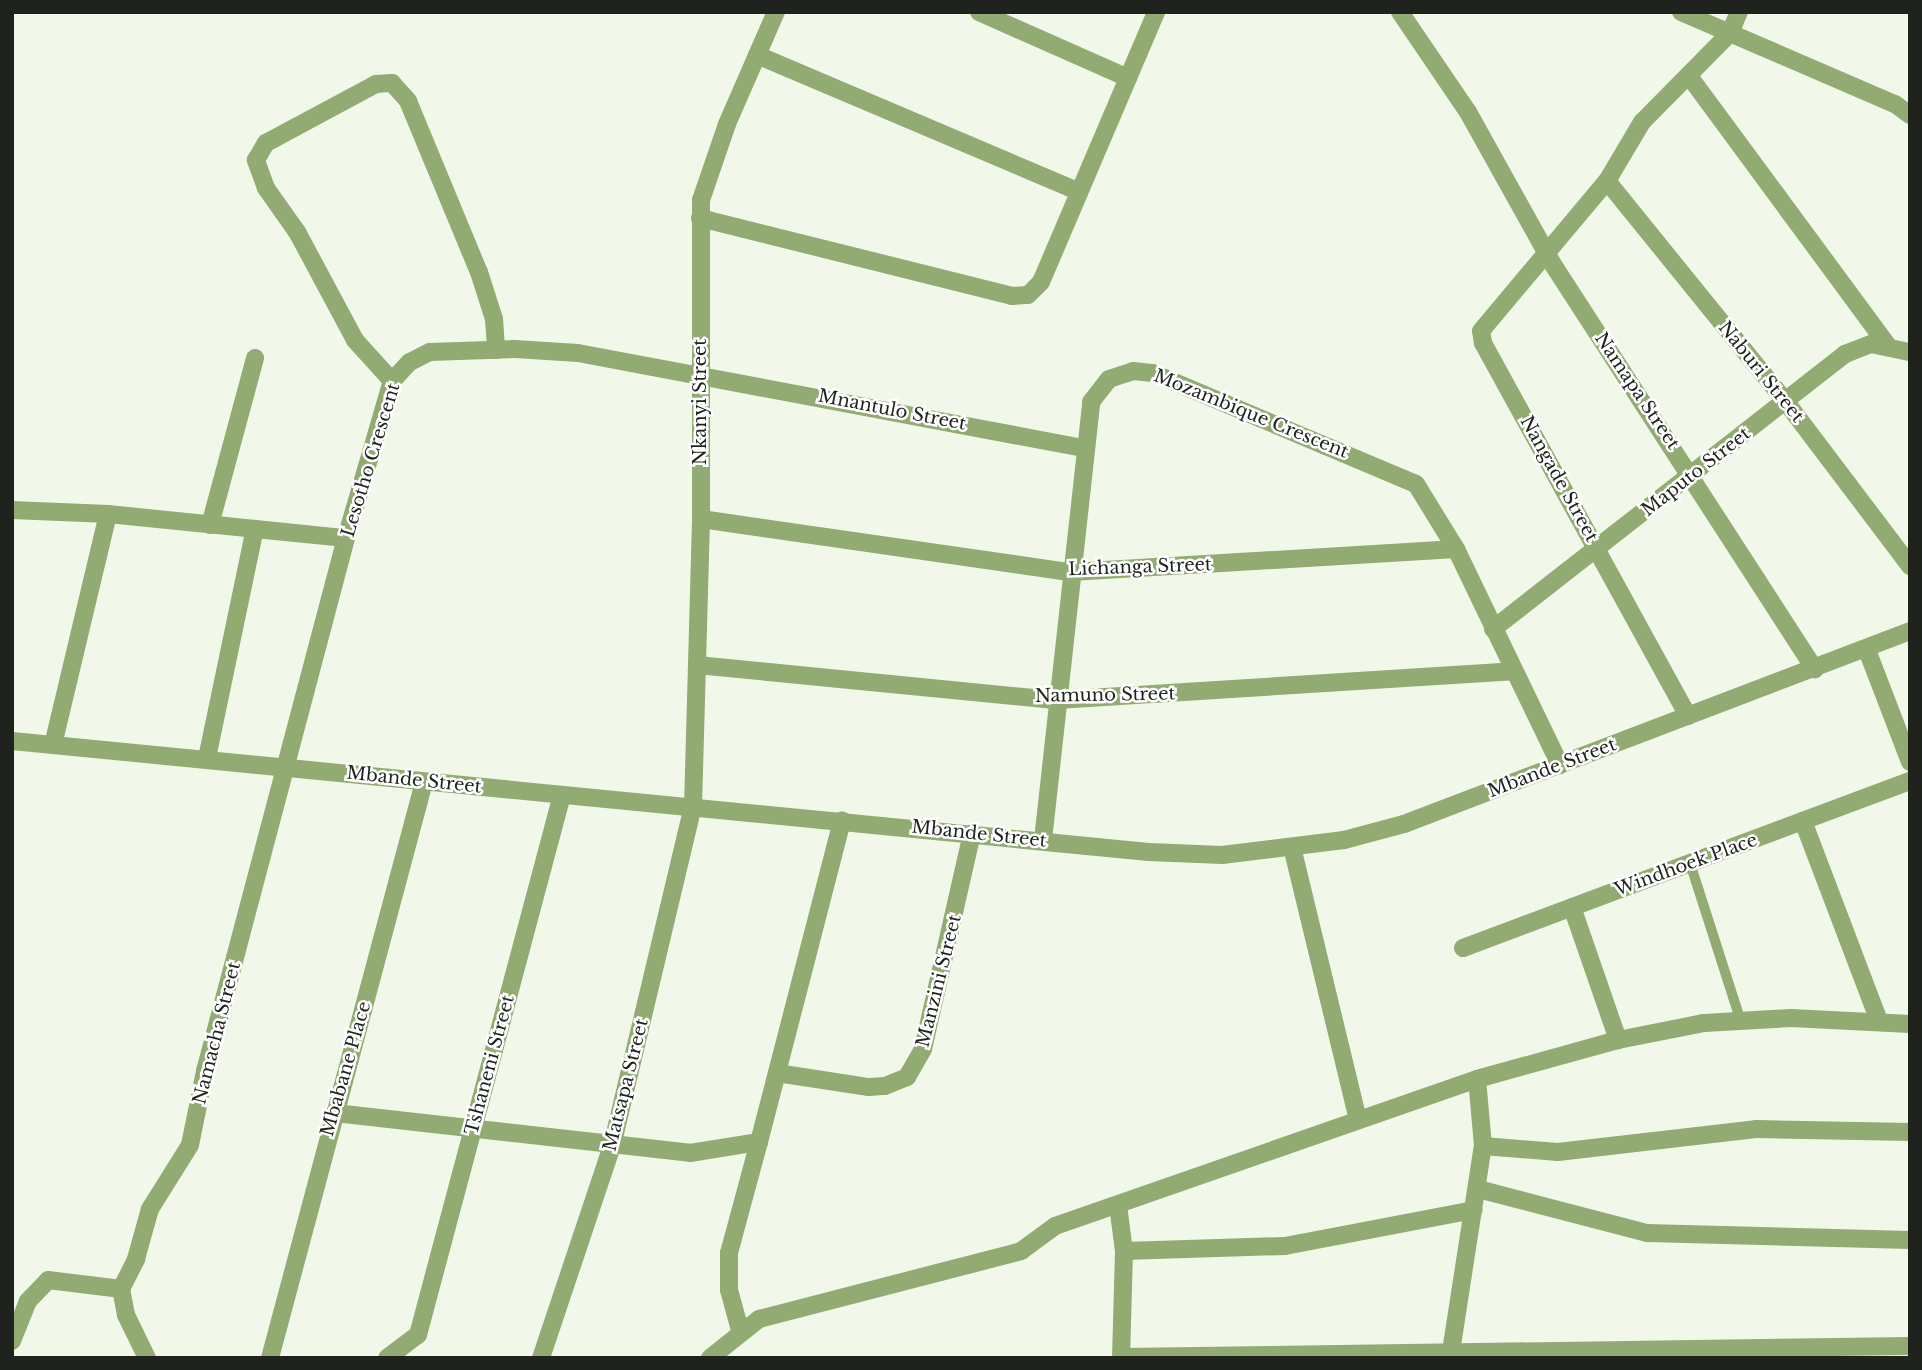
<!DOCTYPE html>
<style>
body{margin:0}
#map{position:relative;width:1922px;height:1370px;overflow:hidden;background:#f1f8ea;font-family:"Libre Baskerville",serif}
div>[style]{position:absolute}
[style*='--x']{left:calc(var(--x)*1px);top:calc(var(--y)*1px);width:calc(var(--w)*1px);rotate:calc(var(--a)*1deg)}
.service>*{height:10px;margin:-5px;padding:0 5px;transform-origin:5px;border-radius:5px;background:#91ab72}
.minor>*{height:18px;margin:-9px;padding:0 9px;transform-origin:9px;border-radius:9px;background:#91ab72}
span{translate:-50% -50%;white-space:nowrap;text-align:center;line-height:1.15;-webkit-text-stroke:5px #fff;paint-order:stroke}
.street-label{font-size:18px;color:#1f221d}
.frame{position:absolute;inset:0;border:14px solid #1f221d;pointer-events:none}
</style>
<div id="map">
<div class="service">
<i style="--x:1690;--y:863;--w:164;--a:72.2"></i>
</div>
<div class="minor">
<i style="--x:979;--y:12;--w:163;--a:23.9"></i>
<i style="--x:1400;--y:12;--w:121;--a:55.8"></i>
<i style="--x:1468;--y:112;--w:173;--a:60.9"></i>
<i style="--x:1552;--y:263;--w:484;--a:57.1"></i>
<i style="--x:1681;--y:12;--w:233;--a:23.3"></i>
<i style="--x:1895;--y:104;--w:19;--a:36"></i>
<i style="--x:757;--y:55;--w:350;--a:23"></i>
<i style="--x:1689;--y:76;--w:334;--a:53.6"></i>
<i style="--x:1607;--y:181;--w:284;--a:51"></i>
<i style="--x:1786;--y:402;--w:206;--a:52.9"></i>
<i style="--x:700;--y:218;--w:322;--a:14"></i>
<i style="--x:1012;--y:296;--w:16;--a:-4"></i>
<i style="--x:1028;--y:295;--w:18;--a:-45"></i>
<i style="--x:1041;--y:282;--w:293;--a:-66.9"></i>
<i style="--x:392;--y:381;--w:55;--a:-132.1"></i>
<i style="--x:355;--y:340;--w:123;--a:-118.2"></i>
<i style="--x:297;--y:232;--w:54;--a:-125.2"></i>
<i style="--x:266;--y:188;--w:30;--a:-110"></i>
<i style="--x:256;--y:160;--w:20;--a:-60"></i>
<i style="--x:266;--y:143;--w:125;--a:-28.2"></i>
<i style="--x:376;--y:84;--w:16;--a:-4"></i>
<i style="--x:392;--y:83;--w:24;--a:48"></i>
<i style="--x:408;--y:101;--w:185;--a:67.5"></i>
<i style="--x:479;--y:272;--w:49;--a:72.3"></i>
<i style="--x:494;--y:319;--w:31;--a:86"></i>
<i style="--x:12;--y:510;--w:96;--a:2.4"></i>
<i style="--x:108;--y:514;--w:239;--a:5.8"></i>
<i style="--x:701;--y:519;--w:374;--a:8.2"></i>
<i style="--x:1071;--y:572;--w:386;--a:-3.4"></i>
<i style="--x:210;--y:525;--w:173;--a:-74.9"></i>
<i style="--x:1493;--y:629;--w:447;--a:-38"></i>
<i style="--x:1845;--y:354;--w:28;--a:-21"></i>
<i style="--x:1871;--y:344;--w:40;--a:12"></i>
<i style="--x:1867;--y:650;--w:120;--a:69"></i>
<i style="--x:697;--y:665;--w:362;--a:5.6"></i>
<i style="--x:1057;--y:700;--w:457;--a:-3.6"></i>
<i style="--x:1688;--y:716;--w:426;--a:-118.8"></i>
<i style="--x:1483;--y:343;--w:12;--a:-99"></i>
<i style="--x:1481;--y:331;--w:196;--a:-50"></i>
<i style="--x:1607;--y:181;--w:69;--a:-59.3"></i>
<i style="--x:1642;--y:122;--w:125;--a:-45.3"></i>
<i style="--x:1730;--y:33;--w:23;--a:-67"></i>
<i style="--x:12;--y:741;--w:1142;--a:5.58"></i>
<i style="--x:1149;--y:852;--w:73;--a:2.4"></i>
<i style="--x:1222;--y:855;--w:123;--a:-7"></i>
<i style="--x:1344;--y:840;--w:62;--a:-14.9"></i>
<i style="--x:1404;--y:824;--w:542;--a:-20.88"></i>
<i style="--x:53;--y:745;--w:237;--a:-76.6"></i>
<i style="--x:207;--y:758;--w:234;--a:-78.2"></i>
<i style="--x:1803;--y:821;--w:214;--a:69.2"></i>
<i style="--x:1043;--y:840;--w:441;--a:-83.7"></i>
<i style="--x:1091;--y:402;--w:29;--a:-52"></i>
<i style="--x:1109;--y:379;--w:25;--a:-18"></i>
<i style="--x:1133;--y:371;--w:20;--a:6"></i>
<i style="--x:1153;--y:373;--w:285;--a:22.9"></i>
<i style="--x:1416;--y:484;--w:76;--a:58.4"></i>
<i style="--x:1456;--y:549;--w:240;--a:64.3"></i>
<i style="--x:1292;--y:847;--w:281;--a:76.4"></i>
<i style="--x:1572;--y:907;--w:141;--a:70.9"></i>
<i style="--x:1463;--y:948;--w:477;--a:-20.5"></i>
<i style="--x:777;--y:1073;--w:93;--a:8.7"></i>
<i style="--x:869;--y:1087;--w:16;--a:-4"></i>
<i style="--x:885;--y:1086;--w:24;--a:-22"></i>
<i style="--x:907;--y:1077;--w:32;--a:-60"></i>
<i style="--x:923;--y:1049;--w:221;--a:-77.2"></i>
<i style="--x:335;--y:1113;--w:357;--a:6.4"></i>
<i style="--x:690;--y:1153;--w:70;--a:-9.1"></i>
<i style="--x:759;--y:1142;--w:332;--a:-75.5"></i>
<i style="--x:1483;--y:1146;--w:75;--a:4.6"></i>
<i style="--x:1558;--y:1152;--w:199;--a:-6.6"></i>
<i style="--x:1756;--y:1129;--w:154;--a:1.1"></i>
<i style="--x:1478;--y:1189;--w:175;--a:14.6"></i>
<i style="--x:1647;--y:1233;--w:263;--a:1.5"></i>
<i style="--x:1118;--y:1205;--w:46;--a:82.6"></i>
<i style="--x:1124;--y:1251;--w:107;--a:91.6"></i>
<i style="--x:1124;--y:1251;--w:161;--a:-1.8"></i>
<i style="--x:1285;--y:1246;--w:192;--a:-10.8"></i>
<i style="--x:121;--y:1289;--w:34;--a:-63"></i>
<i style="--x:136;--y:1259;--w:52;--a:-74.4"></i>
<i style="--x:150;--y:1209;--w:75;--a:-58"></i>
<i style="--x:190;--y:1145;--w:76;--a:-78.5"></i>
<i style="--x:205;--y:1071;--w:551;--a:-75.18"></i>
<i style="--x:346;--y:538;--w:164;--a:-73.7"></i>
<i style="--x:392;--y:381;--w:26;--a:-47"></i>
<i style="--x:410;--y:362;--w:22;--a:-27"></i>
<i style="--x:430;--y:352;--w:85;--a:-2"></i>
<i style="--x:515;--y:349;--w:63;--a:3.6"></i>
<i style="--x:578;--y:353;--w:514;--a:10.65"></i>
<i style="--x:121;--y:1289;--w:26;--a:79"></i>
<i style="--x:126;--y:1315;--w:48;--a:64"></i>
<i style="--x:740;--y:1330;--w:41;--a:-105.4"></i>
<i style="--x:729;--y:1290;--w:37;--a:-90"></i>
<i style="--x:729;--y:1253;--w:115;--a:-74.9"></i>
<i style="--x:12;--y:1341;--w:43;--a:-68.2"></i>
<i style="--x:28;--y:1301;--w:29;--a:-46"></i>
<i style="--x:48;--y:1280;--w:74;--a:7"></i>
<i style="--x:1122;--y:1357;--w:788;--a:-0.8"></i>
<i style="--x:270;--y:1358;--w:596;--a:-75.03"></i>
<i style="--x:387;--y:1358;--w:39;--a:-37"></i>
<i style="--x:418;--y:1335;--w:559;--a:-75.07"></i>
<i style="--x:541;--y:1358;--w:224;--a:-71.5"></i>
<i style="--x:612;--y:1146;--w:349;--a:-76.6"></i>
<i style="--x:693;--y:807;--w:288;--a:-88.4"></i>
<i style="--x:701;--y:519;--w:319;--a:-90"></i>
<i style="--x:701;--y:200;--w:80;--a:-71.1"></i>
<i style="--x:727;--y:124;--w:122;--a:-66.4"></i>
<i style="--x:710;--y:1358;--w:63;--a:-38.5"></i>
<i style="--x:759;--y:1319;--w:271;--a:-14.5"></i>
<i style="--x:1021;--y:1251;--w:42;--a:-36.3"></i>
<i style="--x:1055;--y:1226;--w:447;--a:-19.2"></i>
<i style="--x:1477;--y:1079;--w:146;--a:-15.5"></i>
<i style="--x:1618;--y:1040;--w:88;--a:-11.2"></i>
<i style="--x:1704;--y:1023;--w:87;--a:-3.3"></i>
<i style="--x:1791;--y:1018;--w:119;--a:2.9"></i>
<i style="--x:1450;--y:1358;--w:215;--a:-81.2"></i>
<i style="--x:1483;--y:1146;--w:67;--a:-95.1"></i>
</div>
<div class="street-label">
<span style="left:1761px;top:372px;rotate:51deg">Naburi Street</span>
<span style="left:1637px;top:391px;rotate:56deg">Namapa Street</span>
<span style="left:700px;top:402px;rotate:-90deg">Nkanyi Street</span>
<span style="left:892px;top:410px;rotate:11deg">Mnantulo Street</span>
<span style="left:1251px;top:414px;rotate:22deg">Mozambique Crescent</span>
<span style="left:371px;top:460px;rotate:-73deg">Lesotho Crescent</span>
<span style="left:1696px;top:472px;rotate:-38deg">Maputo Street</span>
<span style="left:1559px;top:479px;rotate:61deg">Nangade Street</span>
<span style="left:1140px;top:567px;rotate:-2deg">Lichanga Street</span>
<span style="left:1105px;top:695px;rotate:-1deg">Namuno Street</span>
<span style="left:1552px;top:768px;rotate:-21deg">Mbande Street</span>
<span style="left:414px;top:780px;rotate:6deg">Mbande Street</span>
<span style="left:979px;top:834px;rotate:6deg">Mbande Street</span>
<span style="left:1686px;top:865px;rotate:-20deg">Windhoek Place</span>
<span style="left:939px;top:981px;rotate:-76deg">Manzini Street</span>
<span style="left:217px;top:1033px;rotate:-76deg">Namacha Street</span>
<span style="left:490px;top:1065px;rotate:-75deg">Tshaneni Street</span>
<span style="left:346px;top:1069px;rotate:-74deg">Mbabane Place</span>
<span style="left:626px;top:1085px;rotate:-76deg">Matsapa Street</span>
</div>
<div class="frame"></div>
</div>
